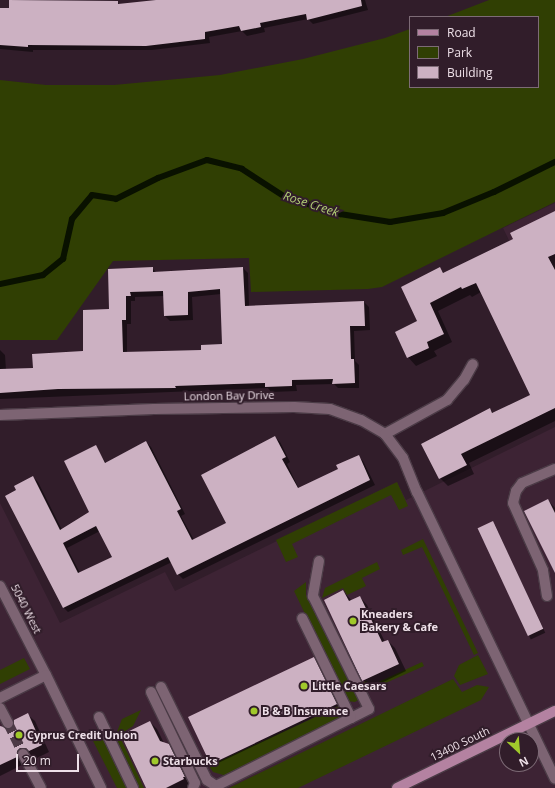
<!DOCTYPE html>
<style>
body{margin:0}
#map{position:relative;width:555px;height:788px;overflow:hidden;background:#311d2a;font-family:"Open Sans",sans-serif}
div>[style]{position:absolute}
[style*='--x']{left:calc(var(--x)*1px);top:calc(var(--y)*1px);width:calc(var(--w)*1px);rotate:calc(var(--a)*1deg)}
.built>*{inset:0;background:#3d2334}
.green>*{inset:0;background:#303f03}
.shadow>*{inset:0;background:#0007;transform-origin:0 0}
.stream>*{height:6px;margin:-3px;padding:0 3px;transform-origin:3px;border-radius:3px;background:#091100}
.building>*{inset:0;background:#ccb1c2;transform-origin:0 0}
.minor-tunnel>*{height:10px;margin-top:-5px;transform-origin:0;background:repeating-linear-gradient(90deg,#4d3a46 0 10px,transparent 0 15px)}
.roads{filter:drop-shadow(1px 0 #4b3b46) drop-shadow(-1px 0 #4b3b46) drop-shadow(0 1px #4b3b46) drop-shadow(0 -1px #4b3b46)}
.minor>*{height:10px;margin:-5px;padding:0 5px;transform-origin:5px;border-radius:5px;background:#7d6473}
.major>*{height:10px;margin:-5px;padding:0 5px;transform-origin:5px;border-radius:5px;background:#b482a1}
.dots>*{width:11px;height:11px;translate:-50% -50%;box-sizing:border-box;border:2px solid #311d2a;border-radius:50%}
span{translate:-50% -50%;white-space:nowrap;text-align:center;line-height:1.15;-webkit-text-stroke:4px #311d2a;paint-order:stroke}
.street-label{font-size:11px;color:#eee0e8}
.poi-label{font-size:11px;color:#eee0e8;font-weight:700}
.left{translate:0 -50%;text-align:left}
.water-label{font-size:12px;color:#b1cd76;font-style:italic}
.legend{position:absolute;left:409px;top:16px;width:130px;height:72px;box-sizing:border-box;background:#311d2a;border:1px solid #7d6b76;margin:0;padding:5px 7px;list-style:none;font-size:12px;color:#eee0e8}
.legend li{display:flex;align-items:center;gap:8px;height:20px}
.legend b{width:20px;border:1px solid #7d6b76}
.north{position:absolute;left:499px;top:732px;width:40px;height:40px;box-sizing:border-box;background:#311d2a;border:1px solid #7d6b76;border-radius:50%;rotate:154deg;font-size:11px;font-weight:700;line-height:16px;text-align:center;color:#eee0e8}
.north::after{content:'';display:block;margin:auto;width:14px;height:18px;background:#a0c92b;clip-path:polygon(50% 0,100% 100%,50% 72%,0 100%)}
.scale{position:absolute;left:16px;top:754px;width:63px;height:18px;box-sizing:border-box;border:2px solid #eee0e8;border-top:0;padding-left:5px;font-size:12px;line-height:14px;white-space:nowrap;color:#eee0e8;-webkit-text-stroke:3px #311d2a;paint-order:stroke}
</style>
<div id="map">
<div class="built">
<i style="clip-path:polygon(555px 203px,555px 333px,503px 228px)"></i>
<i style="clip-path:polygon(evenodd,555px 427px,555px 788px,0 788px,0 503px,60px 623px,165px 572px,175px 591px,397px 482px,406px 500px,555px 427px,507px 740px,531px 740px,531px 764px,507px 764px,507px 740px)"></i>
</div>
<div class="green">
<i style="clip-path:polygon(489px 0,555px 0,555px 202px,382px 287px,368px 289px,251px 292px,249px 258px,113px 261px,57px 340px,0 340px,0 80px,46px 85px,114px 85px,220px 75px,303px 59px,385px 38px,410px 29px,410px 87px,538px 87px,538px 17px,445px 17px)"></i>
<i style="clip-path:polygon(397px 482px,408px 506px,399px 510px,391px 495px,292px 544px,298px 557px,286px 562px,276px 540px)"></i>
<i style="clip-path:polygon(423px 539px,478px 653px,474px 655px,422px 547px,403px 555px,401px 550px)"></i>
<i style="clip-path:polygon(377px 562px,380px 569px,362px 578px,366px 586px,347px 595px,343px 588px,322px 598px,325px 588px)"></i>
<i style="clip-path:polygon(306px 582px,306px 595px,358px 700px,355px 702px,347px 701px,294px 591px)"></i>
<i style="clip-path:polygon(478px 655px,488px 674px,460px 685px,454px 676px,459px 665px)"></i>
<i style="clip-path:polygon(24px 658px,30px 669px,0 684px,0 670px)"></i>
<i style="clip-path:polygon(422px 662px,424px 666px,372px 689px,363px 683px,366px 681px,372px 685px)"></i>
<i style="clip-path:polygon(453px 679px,462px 692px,477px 685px,489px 687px,481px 700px,298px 788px,229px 788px)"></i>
<i style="clip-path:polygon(339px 706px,340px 717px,330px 726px,227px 776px,213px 772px,209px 766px)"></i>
<i style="clip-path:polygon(141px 710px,133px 726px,119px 735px,144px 788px,139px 788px,115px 737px,122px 719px)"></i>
<i style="clip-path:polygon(100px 731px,127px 788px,117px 788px,90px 735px)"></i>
</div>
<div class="shadow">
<i style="clip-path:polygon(10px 0,117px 2px,120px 5px,164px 0,365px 0,368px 10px,313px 24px,308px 19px,264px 28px,265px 32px,247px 36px,242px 31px,209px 37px,210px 43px,152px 50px,33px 50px,33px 52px,0 49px,0 9px,9px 9px)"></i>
<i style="clip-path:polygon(555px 212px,555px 421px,469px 463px,474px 474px,448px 486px,440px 478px,490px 409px,494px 414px,532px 395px,481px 292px,472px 297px,470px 295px,438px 311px,452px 342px,434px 351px,437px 356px,416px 366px,408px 357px,419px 322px,440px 269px,445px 274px,514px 239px)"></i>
<i style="clip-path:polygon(evenodd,152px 268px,157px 273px,243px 268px,248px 273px,249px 306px,364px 302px,369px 307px,370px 330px,354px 331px,355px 361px,359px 365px,359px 388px,338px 388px,334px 384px,296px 385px,297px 391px,271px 392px,268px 388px,0 399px,0 350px,5px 355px,6px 370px,34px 369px,84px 352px,110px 310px,152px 268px,221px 294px,223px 345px,202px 351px,127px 353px,127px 324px,131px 324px,131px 301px,135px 301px,135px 297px,164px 296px,165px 316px,170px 321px,193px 320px,192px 297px,221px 294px)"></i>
<i style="clip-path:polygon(evenodd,275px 437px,280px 442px,290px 462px,287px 464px,299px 489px,339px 469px,358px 456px,363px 461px,375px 485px,183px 579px,178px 574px,172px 562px,68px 612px,63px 607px,17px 491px,33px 477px,38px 482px,62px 530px,90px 513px,95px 446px,106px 463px,146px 442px,151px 447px,185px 514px,181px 516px,194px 540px,227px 524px,275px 437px,100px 531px,113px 557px,80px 573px,67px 548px,100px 531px)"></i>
<i style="clip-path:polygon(548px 500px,555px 508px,555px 571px)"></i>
<i style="left:495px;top:525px;width:119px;height:16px;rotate:65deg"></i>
<i style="clip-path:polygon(343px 591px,352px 601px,360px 597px,367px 605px,385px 642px,388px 641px,395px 648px,406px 671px,371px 688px,363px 680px,325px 600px)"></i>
<i style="clip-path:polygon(314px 658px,338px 706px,210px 767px,208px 765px)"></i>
<i style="clip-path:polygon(27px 714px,35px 721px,49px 752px,37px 758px,34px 755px,28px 755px,24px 764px,0 776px,0 727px,11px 730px)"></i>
<i style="clip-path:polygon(150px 722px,157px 729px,164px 743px,176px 753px,191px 784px,188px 788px,147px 788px)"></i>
</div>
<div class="stream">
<i style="--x:0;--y:284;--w:44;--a:-11.8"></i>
<i style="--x:43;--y:275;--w:26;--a:-39"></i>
<i style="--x:63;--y:259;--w:41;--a:-77.3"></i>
<i style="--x:72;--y:219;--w:31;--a:-50"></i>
<i style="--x:92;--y:195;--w:24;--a:9"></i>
<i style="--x:116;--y:199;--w:47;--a:-26.6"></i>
<i style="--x:158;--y:178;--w:52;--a:-20.2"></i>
<i style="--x:207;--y:160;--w:36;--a:14"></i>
<i style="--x:242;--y:169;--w:51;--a:33.1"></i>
<i style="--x:285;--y:197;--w:58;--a:17.2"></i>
<i style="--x:340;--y:214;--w:51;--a:9.1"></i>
<i style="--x:390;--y:222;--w:54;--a:-9.6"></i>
<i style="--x:443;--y:213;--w:55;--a:-22.4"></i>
<i style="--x:494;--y:192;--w:68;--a:-26.2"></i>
</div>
<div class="building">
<i style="clip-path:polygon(9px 0,118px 1px,118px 4px,156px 0,361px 0,362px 6px,307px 20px,306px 14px,260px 23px,261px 27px,241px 31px,239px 26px,205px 32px,205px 39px,146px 46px,28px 45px,28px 47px,0 45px,0 8px,9px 8px)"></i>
<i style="clip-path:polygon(555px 211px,555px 254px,548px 257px,555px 270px,555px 408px,461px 454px,467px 465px,439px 479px,421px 444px,490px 408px,492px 413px,530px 395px,476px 283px,462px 289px,461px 287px,430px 303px,444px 334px,427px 342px,429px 348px,407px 358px,395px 332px,417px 321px,401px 287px,440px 267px,443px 273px,513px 239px,510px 233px)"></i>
<i style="clip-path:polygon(evenodd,153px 267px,153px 272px,243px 267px,245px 306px,364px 301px,365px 326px,350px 326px,351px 359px,354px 359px,355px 383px,332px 384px,333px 379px,292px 380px,292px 386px,265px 387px,265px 383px,175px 386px,176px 388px,58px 389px,0 393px,0 369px,33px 368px,32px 354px,83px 351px,83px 310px,109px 309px,108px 269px,153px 267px,220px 289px,222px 344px,201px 345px,201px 350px,123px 352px,122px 320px,126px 320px,126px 296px,131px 296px,130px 292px,163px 291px,164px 316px,188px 315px,188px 292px,220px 289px)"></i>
<i style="clip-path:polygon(evenodd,275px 436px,286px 457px,282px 459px,298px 488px,338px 469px,336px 465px,359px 455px,370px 480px,177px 575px,168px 557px,63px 608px,5px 496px,16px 490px,14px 486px,33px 476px,60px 530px,89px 512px,64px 461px,96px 445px,105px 463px,146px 441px,181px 509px,177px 511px,192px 540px,226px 523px,201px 475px,275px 436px,96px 526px,112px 557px,78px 573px,63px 543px,96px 526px)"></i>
<i style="clip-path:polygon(548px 499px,555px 513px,555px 573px,524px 511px)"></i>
<i style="left:493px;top:521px;width:119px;height:17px;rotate:65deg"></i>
<i style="clip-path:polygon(343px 590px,349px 601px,360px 596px,382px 642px,388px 640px,399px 664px,362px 681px,324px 600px)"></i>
<i style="clip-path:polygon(314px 657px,337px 704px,207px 766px,203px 757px,208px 759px,188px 717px)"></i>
<i style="clip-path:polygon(28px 713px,42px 745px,29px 751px,26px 748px,20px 748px,17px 751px,17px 757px,0 765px,0 726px,11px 729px,14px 726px,14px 720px)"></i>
<i style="clip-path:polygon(150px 721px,160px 741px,169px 744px,185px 777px,183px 777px,184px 779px,166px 788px,146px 788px,121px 735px)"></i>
</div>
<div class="minor-tunnel">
<i style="--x:8;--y:723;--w:34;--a:64"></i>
</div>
<div class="roads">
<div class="minor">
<i style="--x:0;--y:415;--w:154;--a:-2.2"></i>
<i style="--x:154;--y:409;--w:140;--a:-0.8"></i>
<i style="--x:294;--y:407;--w:36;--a:3"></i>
<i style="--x:330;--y:409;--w:33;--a:20"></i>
<i style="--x:361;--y:420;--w:28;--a:30"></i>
<i style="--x:385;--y:434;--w:30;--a:53"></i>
<i style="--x:403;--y:458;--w:37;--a:68"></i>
<i style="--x:417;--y:492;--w:318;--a:64.3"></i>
<i style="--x:385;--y:434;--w:71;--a:-28.7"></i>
<i style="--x:447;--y:400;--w:26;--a:-50"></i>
<i style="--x:464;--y:380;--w:18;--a:-61"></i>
<i style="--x:319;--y:561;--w:36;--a:100"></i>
<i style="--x:313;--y:596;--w:126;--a:63.6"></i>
<i style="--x:369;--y:709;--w:20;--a:153"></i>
<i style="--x:0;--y:586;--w:100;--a:62.7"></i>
<i style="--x:46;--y:675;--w:126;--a:64"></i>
<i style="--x:547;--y:596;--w:26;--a:-99"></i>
<i style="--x:543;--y:570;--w:73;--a:-114.1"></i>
<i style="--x:513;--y:503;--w:12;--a:-76"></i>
<i style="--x:516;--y:491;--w:10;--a:-53"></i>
<i style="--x:522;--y:483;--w:36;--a:-23"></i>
<i style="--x:161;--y:687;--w:104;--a:63.7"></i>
<i style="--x:207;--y:780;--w:11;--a:34"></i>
<i style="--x:216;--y:786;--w:151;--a:-26.7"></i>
<i style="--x:351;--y:718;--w:111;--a:-116.1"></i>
<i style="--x:151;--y:692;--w:101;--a:64.2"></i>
<i style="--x:195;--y:783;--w:5;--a:112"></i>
<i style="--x:0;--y:698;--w:51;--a:-26.6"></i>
<i style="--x:0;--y:708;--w:17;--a:62"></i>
<i style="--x:99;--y:717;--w:79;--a:64.4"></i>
<i style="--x:23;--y:754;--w:38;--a:62"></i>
</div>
<div class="major">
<i style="--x:397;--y:788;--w:176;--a:-26"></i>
</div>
</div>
<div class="dots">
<i style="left:353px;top:621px;background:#a0c92b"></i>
<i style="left:304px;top:686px;background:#a0c92b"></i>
<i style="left:254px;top:711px;background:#a0c92b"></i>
<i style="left:19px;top:735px;background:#a0c92b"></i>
<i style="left:155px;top:761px;background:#a0c92b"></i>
</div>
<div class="street-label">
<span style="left:229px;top:396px;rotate:-1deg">London Bay Drive</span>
<span style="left:26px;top:609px;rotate:63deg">5040 West</span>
<span style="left:460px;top:744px;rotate:-26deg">13400 South</span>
</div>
<div class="poi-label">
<span class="left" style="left:361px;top:621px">Kneaders<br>Bakery &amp; Cafe</span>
<span class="left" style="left:312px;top:686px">Little Caesars</span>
<span class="left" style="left:262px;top:711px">B &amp; B Insurance</span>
<span class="left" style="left:27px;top:735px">Cyprus Credit Union</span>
<span class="left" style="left:163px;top:761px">Starbucks</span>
</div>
<div class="water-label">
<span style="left:311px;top:204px;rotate:18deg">Rose Creek</span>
</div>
<ul class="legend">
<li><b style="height:5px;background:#b482a1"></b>Road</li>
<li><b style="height:11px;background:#303f03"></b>Park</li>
<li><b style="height:11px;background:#ccb1c2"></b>Building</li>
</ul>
<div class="north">N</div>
<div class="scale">20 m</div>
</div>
